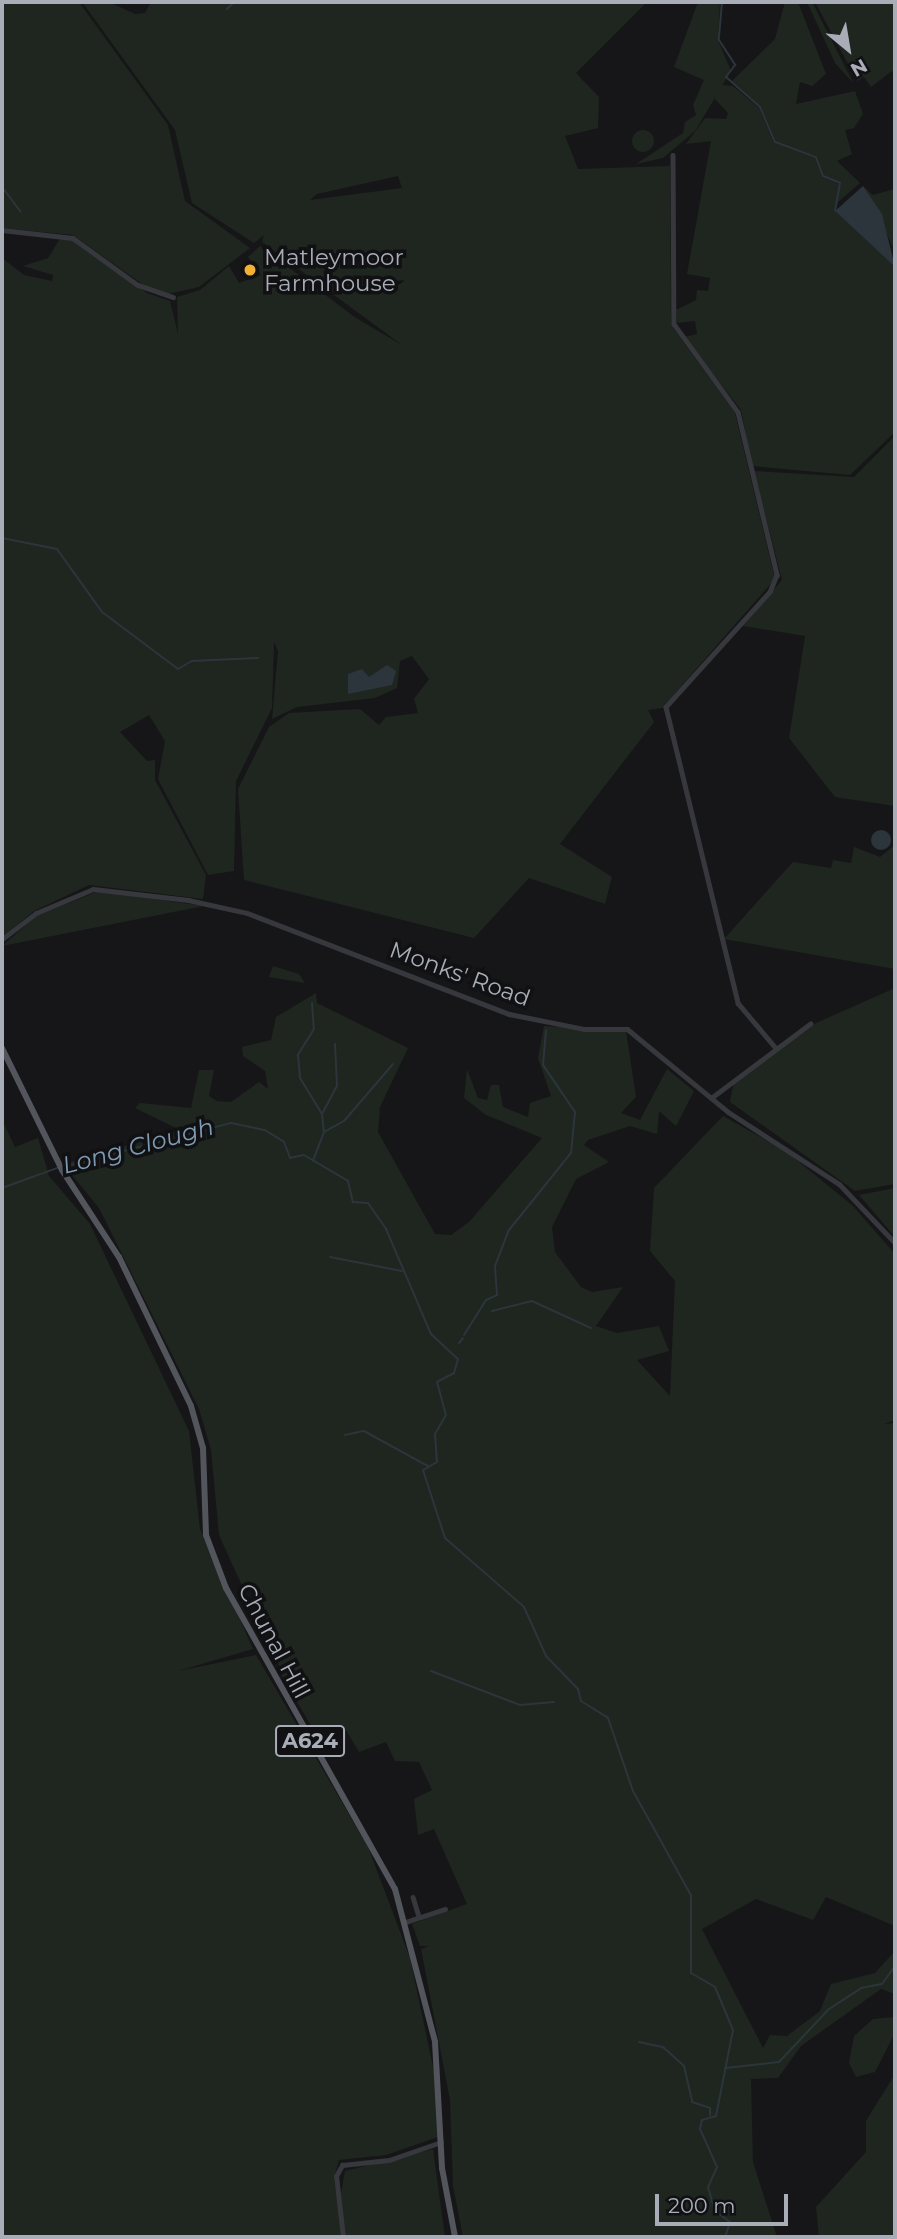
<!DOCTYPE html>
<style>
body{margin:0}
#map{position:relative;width:897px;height:2239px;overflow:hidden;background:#161618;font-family:Montserrat,sans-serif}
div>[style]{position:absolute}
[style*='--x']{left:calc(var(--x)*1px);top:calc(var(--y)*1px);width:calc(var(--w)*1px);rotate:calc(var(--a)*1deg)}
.green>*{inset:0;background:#1e261f}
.round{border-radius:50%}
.water>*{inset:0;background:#2c353c}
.stream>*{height:2px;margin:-1px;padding:0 1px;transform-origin:1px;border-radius:1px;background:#2c353c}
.minor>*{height:4.5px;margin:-2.25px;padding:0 2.25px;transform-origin:2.25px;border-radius:2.25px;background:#37383d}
.tertiary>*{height:5px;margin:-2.5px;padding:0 2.5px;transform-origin:2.5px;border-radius:2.5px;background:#37383d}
.primary>*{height:6px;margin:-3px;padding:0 3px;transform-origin:3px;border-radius:3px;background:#53555c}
.dots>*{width:19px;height:19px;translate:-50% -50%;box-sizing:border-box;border:4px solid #111113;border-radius:50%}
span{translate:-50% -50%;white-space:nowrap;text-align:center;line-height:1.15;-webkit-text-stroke:7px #111113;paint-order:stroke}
.shield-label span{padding:2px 5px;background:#111113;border:2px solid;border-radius:5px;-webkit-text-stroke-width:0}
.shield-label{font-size:21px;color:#a8adb8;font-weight:700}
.poi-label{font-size:23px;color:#a8adb8}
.left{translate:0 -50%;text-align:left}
.street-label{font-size:23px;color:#a8adb8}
.water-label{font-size:24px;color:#7f9bb3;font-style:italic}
.frame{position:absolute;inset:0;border:4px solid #a8adb8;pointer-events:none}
.north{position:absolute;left:813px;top:14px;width:70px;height:70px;-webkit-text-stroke:5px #111113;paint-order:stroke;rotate:150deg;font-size:19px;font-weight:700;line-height:28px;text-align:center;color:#a8adb8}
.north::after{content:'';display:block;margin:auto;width:24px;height:32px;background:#a8adb8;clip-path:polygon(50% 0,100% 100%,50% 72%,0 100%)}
.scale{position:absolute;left:655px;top:2194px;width:133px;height:32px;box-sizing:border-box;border:4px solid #a8adb8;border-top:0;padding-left:9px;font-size:21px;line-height:24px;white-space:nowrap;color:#a8adb8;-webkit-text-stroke:5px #111113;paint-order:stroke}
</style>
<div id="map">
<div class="green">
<i style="clip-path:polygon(2px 2px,79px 2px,168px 125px,185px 201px,250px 248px,199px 287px,168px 294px,142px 284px,73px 235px,2px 228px)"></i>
<i style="clip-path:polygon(evenodd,82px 2px,109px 2px,135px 14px,145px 13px,151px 2px,647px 2px,576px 73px,599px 97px,598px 128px,565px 136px,578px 169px,670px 166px,671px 325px,735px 413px,775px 579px,662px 708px,648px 710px,654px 722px,560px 844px,612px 877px,605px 904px,529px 878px,474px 938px,244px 880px,238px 789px,269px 727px,289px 713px,360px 709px,379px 725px,386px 717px,418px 713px,414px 699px,429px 679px,412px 656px,400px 661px,397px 688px,375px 698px,297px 707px,272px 719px,278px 651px,274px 642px,272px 708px,236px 781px,234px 871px,208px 875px,158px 779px,165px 741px,149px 715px,120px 732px,147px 761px,155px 760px,155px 780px,206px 875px,203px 899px,89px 885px,34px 911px,2px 937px,2px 258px,24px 275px,52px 281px,53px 275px,23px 266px,48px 258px,61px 237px,73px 239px,147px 293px,170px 301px,178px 334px,177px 297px,200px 290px,229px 266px,239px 283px,261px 275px,248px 257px,260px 246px,356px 318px,402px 345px,262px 242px,264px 235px,254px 243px,192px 203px,175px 130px,82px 2px,398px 176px,402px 188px,310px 200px,317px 194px,398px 176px)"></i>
<i style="clip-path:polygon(698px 2px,720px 2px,718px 40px,731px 71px,695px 131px,663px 158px,636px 164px,683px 133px,685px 122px,696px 115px,693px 105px,704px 80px,674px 67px)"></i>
<i style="clip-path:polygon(785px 2px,798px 2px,826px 74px,812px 86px,800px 82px,796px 104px,855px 91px,863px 114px,854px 128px,845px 130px,852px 154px,837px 161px,860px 183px,836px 204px,841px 183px,823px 176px,817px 156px,776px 142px,761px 107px,732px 81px,775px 39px)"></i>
<i style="clip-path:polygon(807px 2px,812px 2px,854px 84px,835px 63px)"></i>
<i style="clip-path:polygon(815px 2px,895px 2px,895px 76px,892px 71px,871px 87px,864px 77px,857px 81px)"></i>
<i style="clip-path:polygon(722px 85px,733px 86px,759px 108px,774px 143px,816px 157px,822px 177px,839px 184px,835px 211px,895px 267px,895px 432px,850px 475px,752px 466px,741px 410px,684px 337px,697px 334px,695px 321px,677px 323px,676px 310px,696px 300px,697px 290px,708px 291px,710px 278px,687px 274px,711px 141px,686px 144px,705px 118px,726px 119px,728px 113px,714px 98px)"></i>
<i class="round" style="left:632px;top:130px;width:22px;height:22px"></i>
<i style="clip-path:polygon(863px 186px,873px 195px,895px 189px,895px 251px)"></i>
<i style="clip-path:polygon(895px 436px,895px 806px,835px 797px,789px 738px,805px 636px,743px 626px,782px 580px,754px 471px,854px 477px)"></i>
<i style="clip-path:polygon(895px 845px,895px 969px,724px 939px,793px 862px,831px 868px,833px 860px,851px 863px,854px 847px,880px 857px)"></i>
<i style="clip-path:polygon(99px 891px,204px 906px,2px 946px,36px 916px)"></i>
<i style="clip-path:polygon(273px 966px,299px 974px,305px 983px,269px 977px)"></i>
<i style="clip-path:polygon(895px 988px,895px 1184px,855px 1191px,730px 1102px,734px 1080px,816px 1023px)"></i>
<i style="clip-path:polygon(316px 993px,317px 1003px,408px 1048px,380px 1107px,378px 1132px,435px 1234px,451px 1235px,469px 1222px,542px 1138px,486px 1115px,464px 1098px,467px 1069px,478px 1098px,487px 1100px,491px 1085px,499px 1085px,503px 1107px,528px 1117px,530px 1103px,551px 1096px,538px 1058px,544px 1026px,626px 1031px,636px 1097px,621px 1113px,640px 1120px,667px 1069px,694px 1091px,676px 1126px,659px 1111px,657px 1134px,630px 1126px,588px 1140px,584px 1145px,609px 1162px,576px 1179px,552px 1227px,555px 1252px,581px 1287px,592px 1292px,623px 1287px,596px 1326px,617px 1333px,659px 1326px,669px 1351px,637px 1360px,670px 1396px,675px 1281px,650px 1251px,654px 1188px,723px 1116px,787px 1152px,853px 1206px,895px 1254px,895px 1420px,884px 1424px,895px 1423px,895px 1926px,826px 1897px,813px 1920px,756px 1899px,702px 1929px,763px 2048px,770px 2035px,787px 2036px,820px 2011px,831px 1984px,875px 1973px,895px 1951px,895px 1994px,881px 1989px,801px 2046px,778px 2078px,751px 2079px,753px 2162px,777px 2237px,463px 2237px,453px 2186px,450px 2100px,421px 1949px,429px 1946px,420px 1946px,412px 1924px,467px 1904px,434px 1829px,418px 1835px,414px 1799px,432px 1790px,419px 1762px,395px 1761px,386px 1742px,359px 1752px,343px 1725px,314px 1731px,282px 1676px,257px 1585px,243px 1588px,219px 1535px,211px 1450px,199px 1409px,99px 1208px,63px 1164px,180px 1130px,135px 1108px,140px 1103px,191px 1108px,199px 1070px,214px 1070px,209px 1096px,217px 1101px,231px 1102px,259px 1082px,268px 1089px,265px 1071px,243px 1056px,242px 1047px,271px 1040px,276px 1017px)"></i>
<i style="clip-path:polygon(4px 1124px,15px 1147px,38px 1138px,49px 1176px,90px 1224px,189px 1431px,200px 1529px,253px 1649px,178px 1671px,256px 1655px,368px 1847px,410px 1958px,436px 2081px,438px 2137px,386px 2155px,339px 2160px,334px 2179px,342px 2237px,2px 2237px)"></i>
<i style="clip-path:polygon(895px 1188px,895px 1237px,859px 1195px)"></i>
<i style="clip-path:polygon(894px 2017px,895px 2033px,875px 2072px,856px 2077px,849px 2063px,854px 2036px,873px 2019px)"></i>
<i style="clip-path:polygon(895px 2074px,895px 2237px,819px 2237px,816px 2207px,866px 2152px,866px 2121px)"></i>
<i style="clip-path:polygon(433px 2149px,445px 2237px,345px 2237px,339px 2204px,345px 2171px)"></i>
</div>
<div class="water">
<i style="clip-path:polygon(863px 186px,882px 214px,895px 267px,835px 211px)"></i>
<i style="clip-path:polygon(387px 665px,396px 671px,392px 685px,348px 694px,348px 674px,362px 669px,369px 677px)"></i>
<i class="round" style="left:871px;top:830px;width:20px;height:20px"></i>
</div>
<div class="stream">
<i style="--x:722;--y:2;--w:38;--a:95"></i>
<i style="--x:719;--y:40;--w:30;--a:57"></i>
<i style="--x:735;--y:65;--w:15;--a:127"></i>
<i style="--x:726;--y:77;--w:45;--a:41.4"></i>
<i style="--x:760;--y:107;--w:38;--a:67"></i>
<i style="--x:775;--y:142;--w:44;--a:20.1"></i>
<i style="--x:816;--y:157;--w:20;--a:70"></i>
<i style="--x:823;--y:176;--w:18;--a:22"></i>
<i style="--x:840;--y:183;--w:28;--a:100"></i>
<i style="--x:227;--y:9;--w:10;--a:-45"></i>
<i style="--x:2;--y:187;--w:31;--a:53"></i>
<i style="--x:2;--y:538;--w:56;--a:11.3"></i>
<i style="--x:57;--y:549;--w:77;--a:54.5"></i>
<i style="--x:102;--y:612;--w:95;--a:36.9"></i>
<i style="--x:178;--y:669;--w:16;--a:-30"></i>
<i style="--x:192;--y:661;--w:66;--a:-2.6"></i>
<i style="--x:312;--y:1003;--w:26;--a:86"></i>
<i style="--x:314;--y:1029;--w:31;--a:122"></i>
<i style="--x:298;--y:1055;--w:23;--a:85"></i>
<i style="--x:300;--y:1078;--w:42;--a:58.6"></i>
<i style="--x:322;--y:1114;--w:18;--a:84"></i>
<i style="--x:324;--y:1132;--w:31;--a:111"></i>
<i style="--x:322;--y:1114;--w:32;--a:-62"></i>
<i style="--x:337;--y:1086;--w:42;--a:-92.7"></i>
<i style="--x:324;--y:1132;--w:23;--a:-29"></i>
<i style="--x:344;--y:1121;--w:75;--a:-49.3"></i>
<i style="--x:62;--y:1167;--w:175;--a:-14.6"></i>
<i style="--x:231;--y:1123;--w:35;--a:12"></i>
<i style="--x:265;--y:1130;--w:22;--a:32"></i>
<i style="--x:284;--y:1142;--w:17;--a:69"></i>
<i style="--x:290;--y:1158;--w:14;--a:-12"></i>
<i style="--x:304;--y:1155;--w:51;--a:30.6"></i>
<i style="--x:348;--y:1181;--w:22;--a:77"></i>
<i style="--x:353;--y:1202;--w:15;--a:4"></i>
<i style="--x:368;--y:1203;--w:32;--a:55"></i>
<i style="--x:386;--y:1229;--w:114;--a:66.8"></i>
<i style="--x:431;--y:1334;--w:37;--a:43"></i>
<i style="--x:458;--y:1359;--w:15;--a:106"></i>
<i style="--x:454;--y:1373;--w:19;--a:152"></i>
<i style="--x:437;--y:1382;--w:34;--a:75"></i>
<i style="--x:446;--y:1415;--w:22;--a:120"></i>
<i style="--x:435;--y:1434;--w:28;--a:86"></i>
<i style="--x:437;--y:1462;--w:16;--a:150"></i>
<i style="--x:423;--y:1470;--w:71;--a:72.1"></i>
<i style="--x:445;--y:1538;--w:105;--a:41.1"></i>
<i style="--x:524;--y:1607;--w:54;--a:65.8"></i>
<i style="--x:546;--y:1656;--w:46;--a:45.9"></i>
<i style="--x:578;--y:1689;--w:12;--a:76"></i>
<i style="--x:581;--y:1701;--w:32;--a:32"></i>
<i style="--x:608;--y:1718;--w:77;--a:71.1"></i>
<i style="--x:633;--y:1791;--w:119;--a:60.9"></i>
<i style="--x:691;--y:1895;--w:78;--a:90"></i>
<i style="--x:691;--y:1973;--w:28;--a:30"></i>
<i style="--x:715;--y:1987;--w:47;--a:67.3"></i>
<i style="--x:733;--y:2030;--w:88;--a:101.2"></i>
<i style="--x:716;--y:2116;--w:15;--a:164"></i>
<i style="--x:702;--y:2120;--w:9;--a:103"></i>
<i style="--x:700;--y:2129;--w:42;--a:65.9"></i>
<i style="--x:717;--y:2167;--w:22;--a:114"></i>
<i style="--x:708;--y:2187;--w:25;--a:74"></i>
<i style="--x:715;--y:2211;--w:19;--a:36"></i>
<i style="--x:730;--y:2222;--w:16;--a:108"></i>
<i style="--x:2;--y:1188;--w:59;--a:-20"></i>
<i style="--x:330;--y:1257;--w:73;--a:11"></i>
<i style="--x:492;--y:1311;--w:41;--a:-14"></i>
<i style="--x:532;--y:1301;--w:65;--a:24.6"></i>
<i style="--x:464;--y:1335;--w:41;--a:-57.8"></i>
<i style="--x:486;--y:1300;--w:12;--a:-24"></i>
<i style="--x:497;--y:1295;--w:29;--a:-94"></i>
<i style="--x:495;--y:1266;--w:39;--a:-69"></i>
<i style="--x:509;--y:1230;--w:99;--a:-51.2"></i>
<i style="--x:571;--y:1153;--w:41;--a:-84.4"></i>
<i style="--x:575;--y:1112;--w:57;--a:-124.2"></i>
<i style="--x:543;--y:1065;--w:35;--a:-85"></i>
<i style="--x:459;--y:1343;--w:6;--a:-51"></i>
<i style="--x:345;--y:1435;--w:19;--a:-12"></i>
<i style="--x:364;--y:1431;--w:73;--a:28.7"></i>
<i style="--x:431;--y:1671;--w:95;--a:20.9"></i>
<i style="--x:520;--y:1705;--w:34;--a:-5"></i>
<i style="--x:639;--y:2042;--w:25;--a:12"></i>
<i style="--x:663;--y:2047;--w:28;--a:42"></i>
<i style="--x:684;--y:2066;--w:37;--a:77"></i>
<i style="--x:692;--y:2102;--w:19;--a:18"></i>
<i style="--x:710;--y:2108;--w:7;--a:90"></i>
<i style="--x:725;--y:2068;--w:54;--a:-6.3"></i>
<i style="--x:779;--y:2062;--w:73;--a:-46.7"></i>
<i style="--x:829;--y:2009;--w:38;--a:-33"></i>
<i style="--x:861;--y:1988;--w:21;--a:-11"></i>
<i style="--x:882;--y:1984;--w:22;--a:-54"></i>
</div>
<div class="minor">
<i style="--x:673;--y:155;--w:169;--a:89.7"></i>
<i style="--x:674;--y:324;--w:109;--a:54"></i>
<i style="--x:738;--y:412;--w:168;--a:76.5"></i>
<i style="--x:777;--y:575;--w:18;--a:112"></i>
<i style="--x:770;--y:592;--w:155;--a:132.1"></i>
<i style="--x:666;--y:707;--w:305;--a:76.3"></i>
<i style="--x:738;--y:1003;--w:57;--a:49.9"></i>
<i style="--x:2;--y:230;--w:71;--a:6.4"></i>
<i style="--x:73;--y:238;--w:80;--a:35.9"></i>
<i style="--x:138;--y:285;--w:37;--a:19"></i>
<i style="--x:711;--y:1098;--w:124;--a:-36.8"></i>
<i style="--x:413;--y:1897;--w:21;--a:73"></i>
<i style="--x:406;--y:1922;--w:41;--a:-18.4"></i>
</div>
<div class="tertiary">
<i style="--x:2;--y:939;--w:43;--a:-37.4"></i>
<i style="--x:36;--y:913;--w:62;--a:-22.8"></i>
<i style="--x:93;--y:889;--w:96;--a:6.6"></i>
<i style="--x:188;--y:900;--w:60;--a:12.4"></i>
<i style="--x:247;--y:913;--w:281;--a:21.1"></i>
<i style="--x:509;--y:1014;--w:76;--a:11.3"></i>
<i style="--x:584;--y:1029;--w:43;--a:0"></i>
<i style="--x:627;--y:1029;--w:131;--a:39.4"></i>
<i style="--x:728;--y:1112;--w:132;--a:33"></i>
<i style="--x:839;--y:1184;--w:81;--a:46.5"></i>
<i style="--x:343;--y:2237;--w:61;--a:-96.5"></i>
<i style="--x:336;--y:2176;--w:13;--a:-61"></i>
<i style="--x:342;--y:2165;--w:47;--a:-6.1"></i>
<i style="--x:389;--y:2160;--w:55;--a:-19.1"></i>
</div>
<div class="primary">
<i style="--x:2;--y:1048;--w:136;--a:63.8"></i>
<i style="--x:62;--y:1170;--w:104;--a:56.8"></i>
<i style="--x:119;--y:1257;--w:165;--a:64.2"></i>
<i style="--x:191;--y:1406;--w:44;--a:74.1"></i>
<i style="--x:203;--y:1448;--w:87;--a:88"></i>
<i style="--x:206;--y:1535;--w:57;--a:69.3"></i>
<i style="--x:226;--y:1588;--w:345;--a:60.7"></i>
<i style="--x:395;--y:1889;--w:158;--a:75.3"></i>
<i style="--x:435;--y:2042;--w:126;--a:86.8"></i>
<i style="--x:442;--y:2168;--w:70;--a:79.3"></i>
</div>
<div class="dots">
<i style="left:250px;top:270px;background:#f2b134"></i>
</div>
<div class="shield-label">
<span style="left:310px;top:1741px">A624</span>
</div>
<div class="poi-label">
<span class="left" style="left:264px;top:270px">Matleymoor<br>Farmhouse</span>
</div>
<div class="street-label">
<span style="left:460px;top:974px;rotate:20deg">Monks' Road</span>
<span style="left:274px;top:1641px;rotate:62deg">Chunal Hill</span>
</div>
<div class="water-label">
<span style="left:138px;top:1146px;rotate:-15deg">Long Clough</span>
</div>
<div class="frame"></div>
<div class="north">N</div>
<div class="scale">200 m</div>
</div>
